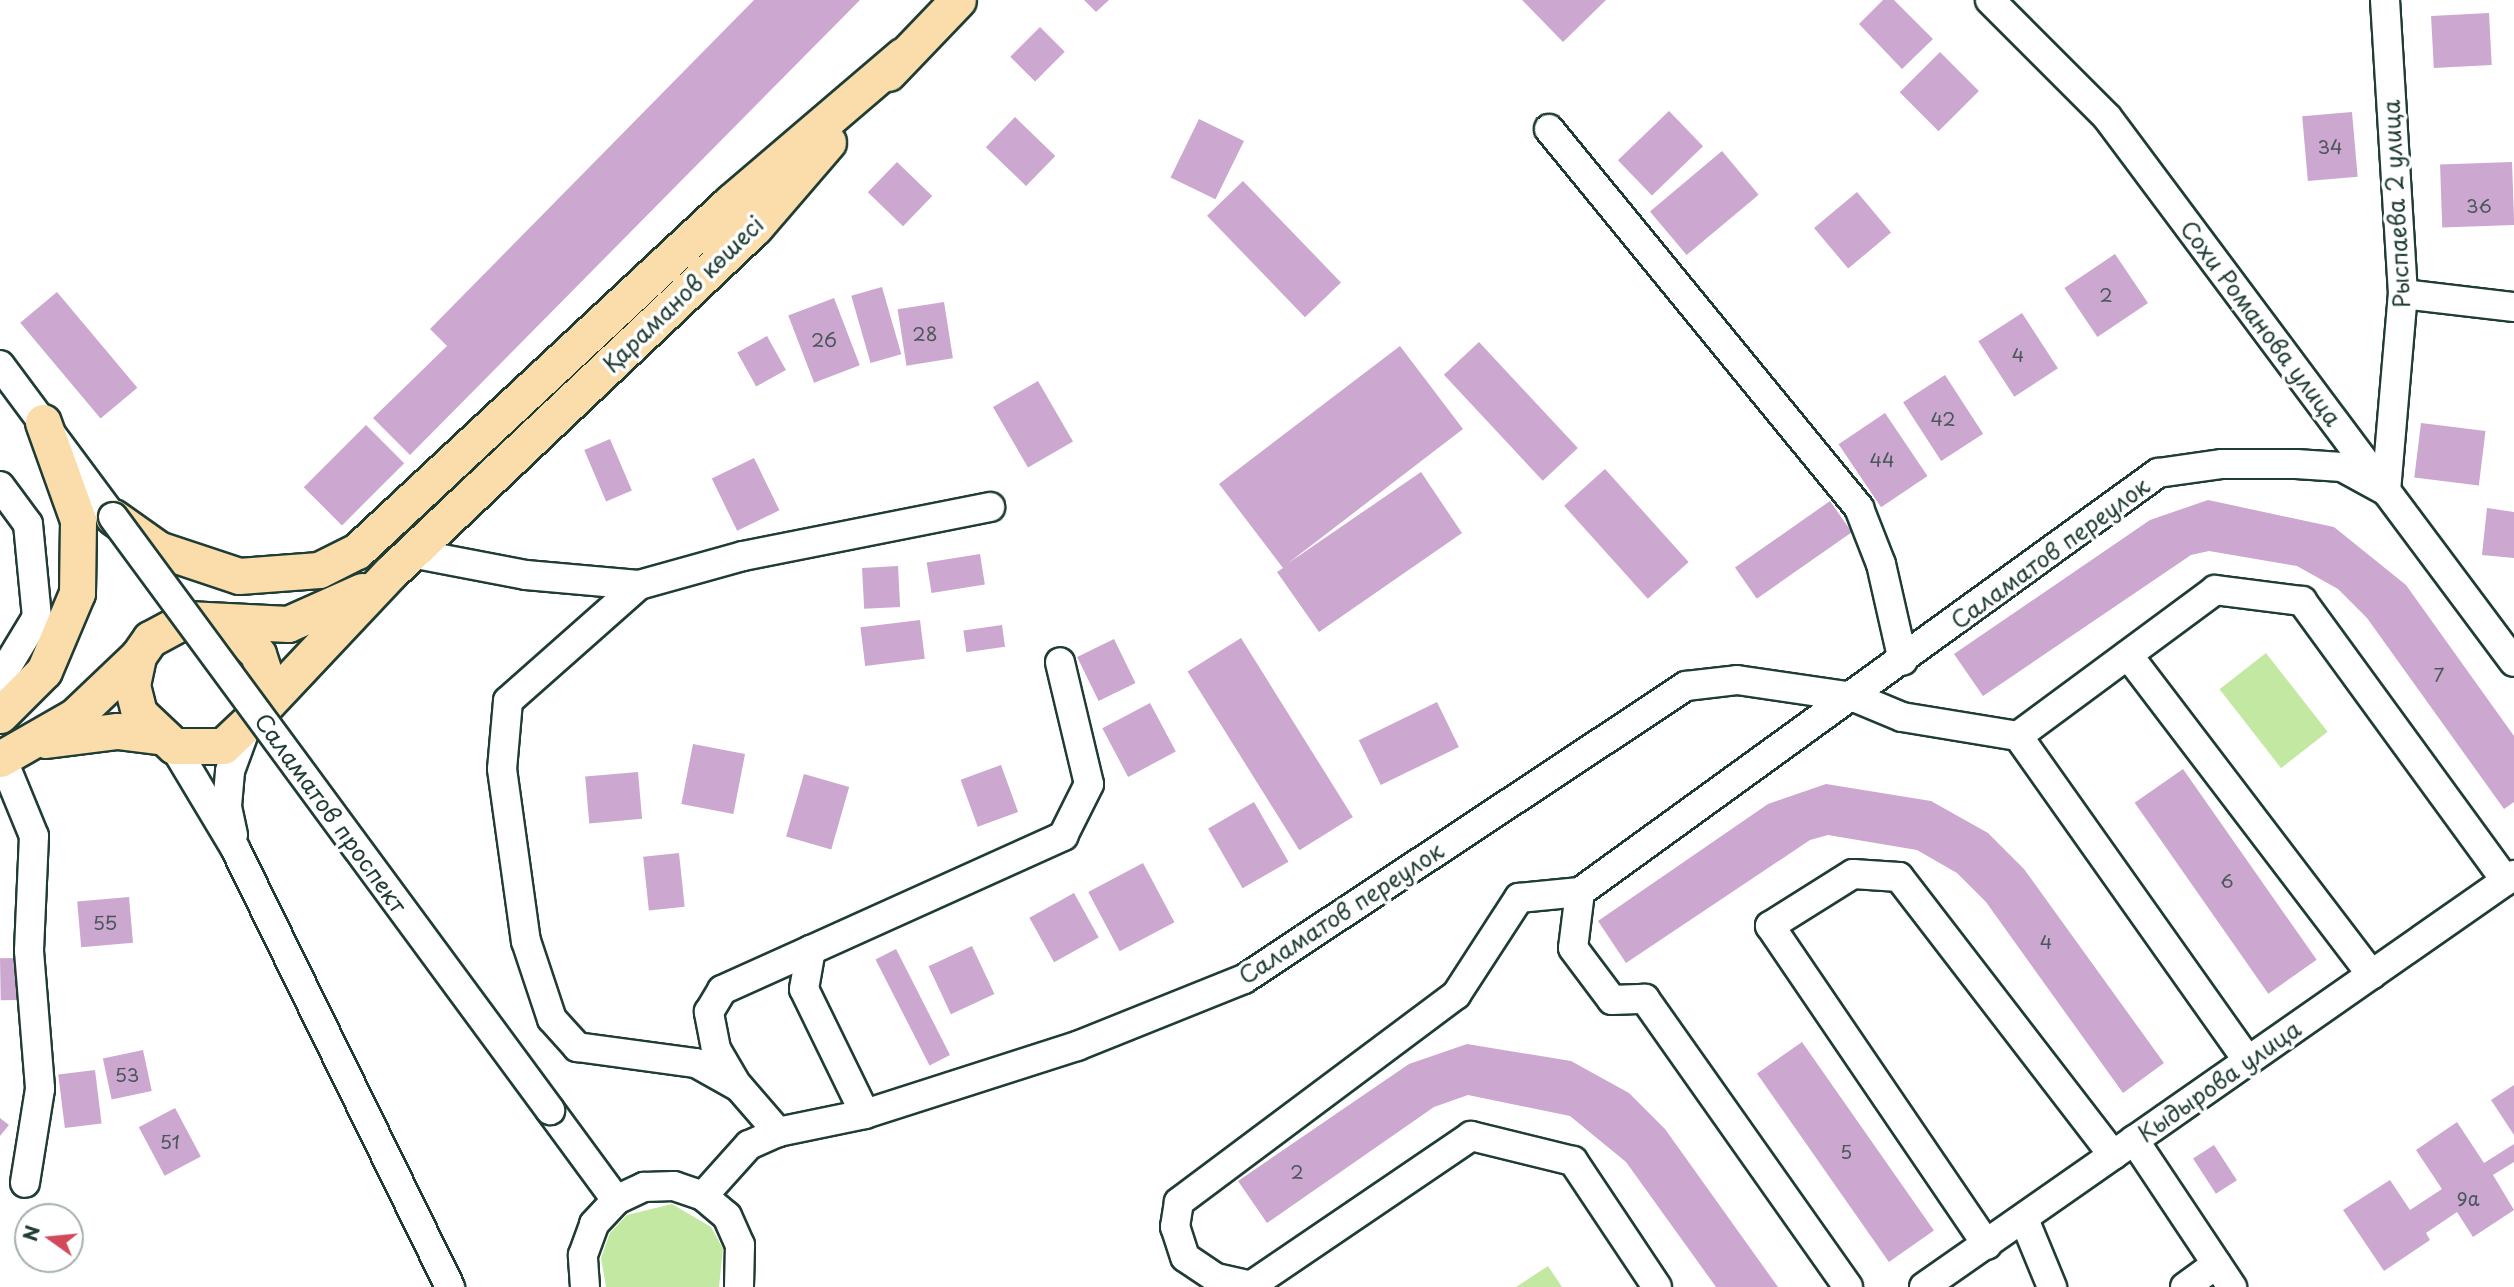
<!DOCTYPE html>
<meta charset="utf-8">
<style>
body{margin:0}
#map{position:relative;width:2514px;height:1287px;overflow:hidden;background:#fff;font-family:"Playpen Sans",sans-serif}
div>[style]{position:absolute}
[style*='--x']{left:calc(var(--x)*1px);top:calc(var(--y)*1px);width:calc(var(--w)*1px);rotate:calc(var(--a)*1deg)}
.green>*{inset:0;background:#c2e8a2;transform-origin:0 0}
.building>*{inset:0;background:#cca7d0;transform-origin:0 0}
.roads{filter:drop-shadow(2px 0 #1f3d34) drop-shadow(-2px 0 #1f3d34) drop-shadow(0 2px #1f3d34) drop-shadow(0 -2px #1f3d34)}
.minor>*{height:28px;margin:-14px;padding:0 14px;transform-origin:14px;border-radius:14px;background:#fff}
.major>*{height:35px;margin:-17.5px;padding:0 17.5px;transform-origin:17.5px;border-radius:17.5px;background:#fbddab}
.bridges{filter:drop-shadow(2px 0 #1f3d34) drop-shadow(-2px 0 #1f3d34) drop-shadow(0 2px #1f3d34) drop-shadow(0 -2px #1f3d34)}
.minor-bridge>*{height:28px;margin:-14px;padding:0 14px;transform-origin:14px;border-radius:14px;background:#fff}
span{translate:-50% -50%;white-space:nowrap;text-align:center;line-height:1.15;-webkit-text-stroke:7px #fff;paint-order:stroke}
.number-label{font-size:19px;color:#4a585b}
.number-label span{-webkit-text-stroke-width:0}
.street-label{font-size:23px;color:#1f3d34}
.north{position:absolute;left:14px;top:1203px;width:70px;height:70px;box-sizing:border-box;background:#fff;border:2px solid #a5b1ae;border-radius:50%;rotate:285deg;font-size:19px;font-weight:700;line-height:28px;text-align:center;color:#1f3d34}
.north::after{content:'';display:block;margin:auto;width:24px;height:32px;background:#d1495b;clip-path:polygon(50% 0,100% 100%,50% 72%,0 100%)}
</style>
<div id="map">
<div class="green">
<i style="left:2266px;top:653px;width:100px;height:59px;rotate:52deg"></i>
<i style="clip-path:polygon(672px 1204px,711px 1227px,723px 1249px,719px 1287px,606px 1287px,601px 1258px,610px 1233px,627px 1215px)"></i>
<i style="clip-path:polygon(1548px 1266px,1562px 1287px,1516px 1287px)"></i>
</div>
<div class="building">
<i style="clip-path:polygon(754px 0,860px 0,410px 455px,373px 418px,447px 346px,430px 329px)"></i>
<i style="clip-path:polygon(1084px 0,1109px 0,1096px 12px)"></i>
<i style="clip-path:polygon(1522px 0,1606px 0,1563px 42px)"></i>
<i style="clip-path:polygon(1883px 0,1894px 0,1933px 39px,1902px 69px,1859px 24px)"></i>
<i style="left:2489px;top:13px;width:52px;height:58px;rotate:87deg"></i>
<i style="left:1040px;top:27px;width:35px;height:42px;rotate:45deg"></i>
<i style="left:1940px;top:52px;width:55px;height:57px;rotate:45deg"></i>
<i style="left:1669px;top:111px;width:49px;height:71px;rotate:46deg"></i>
<i style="left:2352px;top:112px;width:65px;height:50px;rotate:85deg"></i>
<i style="left:1015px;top:117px;width:56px;height:42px;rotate:44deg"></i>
<i style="left:1199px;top:119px;width:50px;height:65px;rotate:26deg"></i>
<i style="left:1722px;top:151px;width:57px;height:94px;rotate:50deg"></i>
<i style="left:897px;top:162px;width:49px;height:42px;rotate:44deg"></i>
<i style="left:2512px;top:162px;width:63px;height:72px;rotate:88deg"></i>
<i style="left:1243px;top:181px;width:141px;height:50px;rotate:46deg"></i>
<i style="left:1857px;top:192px;width:53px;height:56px;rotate:50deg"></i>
<i style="left:2115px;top:254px;width:59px;height:61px;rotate:56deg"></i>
<i style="left:882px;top:287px;width:70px;height:32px;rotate:74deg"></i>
<i style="left:57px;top:292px;width:125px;height:48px;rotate:50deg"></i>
<i style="left:834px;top:298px;width:72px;height:49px;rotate:69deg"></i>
<i style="left:944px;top:302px;width:57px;height:47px;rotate:81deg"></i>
<i style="left:2022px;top:313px;width:66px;height:52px;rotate:57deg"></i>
<i style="left:767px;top:336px;width:39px;height:34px;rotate:61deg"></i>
<i style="left:1479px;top:342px;width:145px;height:48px;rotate:47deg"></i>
<i style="clip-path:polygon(1400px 346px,1463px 429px,1287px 564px,1421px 472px,1462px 533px,1319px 632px,1277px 572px,1283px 568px,1219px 484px)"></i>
<i style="left:1945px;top:375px;width:70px;height:50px;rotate:57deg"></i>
<i style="left:1038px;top:381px;width:70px;height:52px;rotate:60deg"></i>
<i style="left:1885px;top:413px;width:76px;height:56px;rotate:56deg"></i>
<i style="left:2421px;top:423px;width:65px;height:55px;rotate:7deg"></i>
<i style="left:366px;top:425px;width:54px;height:88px;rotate:45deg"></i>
<i style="left:610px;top:439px;width:56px;height:28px;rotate:67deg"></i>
<i style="left:754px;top:458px;width:58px;height:47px;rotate:64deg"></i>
<i style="left:1605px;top:469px;width:125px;height:55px;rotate:48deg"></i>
<i style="clip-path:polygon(2208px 500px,2334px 527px,2406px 585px,2514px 736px,2514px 802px,2504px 809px,2367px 618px,2338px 589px,2297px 566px,2209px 551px,2191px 555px,1983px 696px,1954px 654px,2150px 520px)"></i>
<i style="left:1830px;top:501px;width:38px;height:116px;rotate:55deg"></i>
<i style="clip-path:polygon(2487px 508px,2514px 512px,2514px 558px,2482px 555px)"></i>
<i style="left:980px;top:554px;width:31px;height:54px;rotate:81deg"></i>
<i style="left:898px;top:566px;width:41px;height:36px;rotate:87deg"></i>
<i style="left:920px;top:620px;width:39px;height:60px;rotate:83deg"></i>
<i style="left:1002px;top:625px;width:22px;height:39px;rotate:82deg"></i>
<i style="left:1241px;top:638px;width:211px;height:63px;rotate:58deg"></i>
<i style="left:1114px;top:639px;width:49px;height:41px;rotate:64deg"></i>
<i style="left:1437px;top:702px;width:50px;height:87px;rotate:64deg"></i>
<i style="left:1150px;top:703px;width:55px;height:54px;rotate:62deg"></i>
<i style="left:693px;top:744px;width:53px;height:61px;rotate:11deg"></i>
<i style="left:1001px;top:765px;width:50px;height:43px;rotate:70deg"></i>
<i style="left:2183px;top:769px;width:233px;height:59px;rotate:55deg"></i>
<i style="left:638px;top:772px;width:47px;height:53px;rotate:85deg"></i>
<i style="left:804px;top:774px;width:47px;height:65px;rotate:16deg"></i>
<i style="clip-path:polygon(1826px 784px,1931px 801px,1988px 833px,2024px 869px,2164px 1063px,2123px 1093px,1986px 902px,1957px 873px,1917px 850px,1828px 835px,1810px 840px,1626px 963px,1598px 921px,1768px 804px)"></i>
<i style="left:1254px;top:802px;width:69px;height:53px;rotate:60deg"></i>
<i style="left:679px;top:853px;width:54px;height:36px;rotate:84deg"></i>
<i style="left:1143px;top:863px;width:67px;height:62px;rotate:62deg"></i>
<i style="left:1074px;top:893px;width:51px;height:51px;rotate:61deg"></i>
<i style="left:129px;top:897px;width:46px;height:52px;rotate:85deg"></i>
<i style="left:972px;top:946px;width:53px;height:48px;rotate:65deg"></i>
<i style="left:896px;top:949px;width:119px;height:23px;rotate:63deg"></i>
<i style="left:19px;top:958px;width:42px;height:19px;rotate:89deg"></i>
<i style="left:1802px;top:1042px;width:230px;height:55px;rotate:55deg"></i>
<i style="clip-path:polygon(1467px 1044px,1571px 1061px,1629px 1093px,1665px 1129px,1778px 1287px,1716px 1287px,1626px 1162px,1570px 1116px,1468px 1095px,1434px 1107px,1267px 1223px,1238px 1181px,1409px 1064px)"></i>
<i style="left:143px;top:1050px;width:42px;height:41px;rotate:78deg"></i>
<i style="left:95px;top:1070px;width:54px;height:37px;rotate:83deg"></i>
<i style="clip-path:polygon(2514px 1085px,2514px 1135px,2491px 1100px)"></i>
<i style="left:175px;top:1108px;width:55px;height:41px;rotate:62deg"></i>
<i style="clip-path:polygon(0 1118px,9px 1125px,0 1136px)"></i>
<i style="clip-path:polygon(2457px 1122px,2484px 1163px,2514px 1144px,2514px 1162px,2493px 1175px,2514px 1210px,2473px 1237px,2457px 1212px,2426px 1233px,2430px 1240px,2384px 1271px,2343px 1210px,2390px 1180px,2410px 1210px,2442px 1189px,2416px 1150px)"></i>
<i style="left:2214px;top:1145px;width:42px;height:25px;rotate:57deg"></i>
</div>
<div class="roads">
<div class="minor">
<i style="--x:1990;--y:0;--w:165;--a:45"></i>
<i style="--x:2107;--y:117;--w:680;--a:53.25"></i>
<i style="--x:1549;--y:129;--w:490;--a:50.7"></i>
<i style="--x:1859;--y:508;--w:60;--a:68.6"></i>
<i style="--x:1881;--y:564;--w:99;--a:77.2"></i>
<i style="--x:2403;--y:294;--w:112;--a:6.7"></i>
<i style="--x:0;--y:365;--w:189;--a:53.4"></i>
<i style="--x:0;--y:486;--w:47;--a:53.6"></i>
<i style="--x:28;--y:524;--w:93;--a:84.5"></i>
<i style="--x:37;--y:617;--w:71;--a:121.2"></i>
<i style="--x:411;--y:553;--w:117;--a:10.8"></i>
<i style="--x:526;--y:575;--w:113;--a:5.1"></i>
<i style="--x:639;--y:585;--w:108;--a:-15.6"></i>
<i style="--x:743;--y:556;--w:252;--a:-11.2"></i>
<i style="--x:639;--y:585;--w:175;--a:138.5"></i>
<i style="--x:508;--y:701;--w:68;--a:95"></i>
<i style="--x:502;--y:769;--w:174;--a:82.1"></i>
<i style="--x:526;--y:941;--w:82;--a:71.6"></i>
<i style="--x:552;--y:1019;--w:38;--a:48"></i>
<i style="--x:577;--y:1047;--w:120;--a:7.7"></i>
<i style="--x:696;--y:1063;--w:49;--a:29.2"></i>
<i style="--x:739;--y:1087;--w:60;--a:49.1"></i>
<i style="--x:2128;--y:655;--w:402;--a:52.7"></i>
<i style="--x:2018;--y:736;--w:398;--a:54.7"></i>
<i style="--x:174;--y:746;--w:119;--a:59.1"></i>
<i style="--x:235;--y:848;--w:489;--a:63.9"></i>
<i style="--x:2;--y:758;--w:84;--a:67.7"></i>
<i style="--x:34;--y:836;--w:115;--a:92.5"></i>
<i style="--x:29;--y:951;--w:138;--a:85.4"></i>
<i style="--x:40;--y:1089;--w:95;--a:99.1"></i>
<i style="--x:233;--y:835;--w:30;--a:-102"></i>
<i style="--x:227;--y:806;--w:35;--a:-85"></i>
<i style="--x:230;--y:771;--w:40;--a:-69.8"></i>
<i style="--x:1580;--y:892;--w:56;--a:97.1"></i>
<i style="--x:1573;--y:948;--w:65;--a:53.1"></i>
<i style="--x:1612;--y:1000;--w:33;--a:-2"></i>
<i style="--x:1645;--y:999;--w:352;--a:54.8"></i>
<i style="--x:737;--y:1085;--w:42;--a:-120.3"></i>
<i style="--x:716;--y:1049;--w:38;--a:-101"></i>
<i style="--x:709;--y:1012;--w:26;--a:-59"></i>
<i style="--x:722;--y:990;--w:98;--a:-24.2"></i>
<i style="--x:550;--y:1110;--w:112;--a:53.7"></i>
<i style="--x:865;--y:1114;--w:139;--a:-116"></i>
<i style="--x:804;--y:989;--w:40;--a:-80"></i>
<i style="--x:811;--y:950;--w:277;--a:-24.3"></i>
<i style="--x:1063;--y:836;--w:58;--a:-63.4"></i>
<i style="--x:1089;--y:784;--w:125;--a:-103.4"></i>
<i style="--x:2134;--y:1140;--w:177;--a:56.3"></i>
<i style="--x:703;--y:1196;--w:69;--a:-48"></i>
<i style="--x:749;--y:1145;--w:32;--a:-24"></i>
<i style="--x:778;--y:1132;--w:89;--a:-11.7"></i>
<i style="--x:865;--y:1114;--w:223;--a:-17.8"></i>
<i style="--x:1077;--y:1046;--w:180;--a:-21.9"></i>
<i style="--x:1244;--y:979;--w:530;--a:-33.54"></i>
<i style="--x:1686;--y:686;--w:51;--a:-6.7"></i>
<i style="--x:1737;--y:680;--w:118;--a:8.3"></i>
<i style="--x:1854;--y:697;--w:52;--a:22.6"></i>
<i style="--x:1902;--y:717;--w:118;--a:9.3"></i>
<i style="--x:2018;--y:736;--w:245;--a:-36.5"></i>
<i style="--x:2215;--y:590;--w:88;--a:7.2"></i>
<i style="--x:2302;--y:601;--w:346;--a:53.9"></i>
<i style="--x:2024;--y:1219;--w:74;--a:67.6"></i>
<i style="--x:1987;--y:1245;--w:386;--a:-124.2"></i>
<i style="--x:1770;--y:926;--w:98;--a:-32.1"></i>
<i style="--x:1853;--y:874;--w:46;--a:3.7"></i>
<i style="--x:1899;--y:877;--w:351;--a:52.4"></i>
<i style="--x:1252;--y:1285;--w:265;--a:-34.2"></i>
<i style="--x:1471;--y:1136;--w:105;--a:13.8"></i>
<i style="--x:1573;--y:1161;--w:151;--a:56.3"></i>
<i style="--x:585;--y:1287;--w:32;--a:-94"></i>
<i style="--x:583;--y:1255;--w:33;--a:-70"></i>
<i style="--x:594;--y:1224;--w:33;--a:-47"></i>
<i style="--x:616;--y:1200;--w:31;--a:-25"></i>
<i style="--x:644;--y:1187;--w:30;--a:-2"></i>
<i style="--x:674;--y:1186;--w:31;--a:19"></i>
<i style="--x:703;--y:1196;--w:31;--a:40"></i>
<i style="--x:727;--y:1216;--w:32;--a:66"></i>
<i style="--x:740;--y:1245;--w:42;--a:91.4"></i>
<i style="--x:1256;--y:1287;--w:41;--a:-167.3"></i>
<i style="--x:1216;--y:1278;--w:37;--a:-146"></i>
<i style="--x:1185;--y:1257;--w:32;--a:-108"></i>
<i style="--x:1175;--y:1227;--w:25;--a:-81"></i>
<i style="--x:1179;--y:1202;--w:346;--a:-36.8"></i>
<i style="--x:1456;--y:995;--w:116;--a:-57"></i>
<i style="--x:1519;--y:898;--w:61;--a:-5.6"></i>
<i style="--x:1580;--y:892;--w:714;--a:-35.94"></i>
<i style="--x:2158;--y:473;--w:65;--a:-8"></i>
<i style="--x:2222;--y:464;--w:74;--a:0"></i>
<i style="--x:2296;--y:464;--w:46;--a:3.7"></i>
<i style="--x:2342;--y:467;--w:50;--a:28.6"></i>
<i style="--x:2386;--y:491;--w:198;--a:-85.1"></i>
<i style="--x:2403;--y:294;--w:295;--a:-93.5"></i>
<i style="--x:1924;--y:1287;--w:720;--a:-34.93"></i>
<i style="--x:2185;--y:1287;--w:39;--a:-36"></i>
</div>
<div class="major">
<i style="--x:888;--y:73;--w:101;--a:-46.2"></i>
<i style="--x:113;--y:517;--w:55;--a:35.4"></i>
<i style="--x:158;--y:549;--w:85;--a:18.4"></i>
<i style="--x:239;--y:576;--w:80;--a:-4.3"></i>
<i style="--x:319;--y:570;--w:42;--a:-26.6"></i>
<i style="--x:357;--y:551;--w:512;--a:-43.02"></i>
<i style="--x:731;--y:202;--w:225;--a:-40.5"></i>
<i style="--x:229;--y:625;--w:41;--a:45"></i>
<i style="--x:258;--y:654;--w:20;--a:72"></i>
<i style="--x:264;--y:673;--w:40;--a:98.5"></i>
<i style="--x:258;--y:713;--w:48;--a:136.7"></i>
<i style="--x:223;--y:746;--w:49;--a:180"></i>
<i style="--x:174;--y:746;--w:48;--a:-136.7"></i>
<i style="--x:139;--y:713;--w:29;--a:-104"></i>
<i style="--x:132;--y:685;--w:30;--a:-78"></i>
<i style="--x:138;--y:656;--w:21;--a:-55"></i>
<i style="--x:150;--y:639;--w:42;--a:-28.4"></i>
<i style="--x:187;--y:619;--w:101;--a:2.8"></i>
<i style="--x:288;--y:624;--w:81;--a:-24"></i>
<i style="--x:258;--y:713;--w:194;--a:-46.7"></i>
<i style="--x:391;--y:572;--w:502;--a:-43.46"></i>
<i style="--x:755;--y:227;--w:112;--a:-49.3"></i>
<i style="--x:0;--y:715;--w:62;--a:-45"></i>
<i style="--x:44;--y:671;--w:85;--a:-67.1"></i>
<i style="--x:77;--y:593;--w:73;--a:-89.2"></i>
<i style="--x:78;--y:520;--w:104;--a:-109.7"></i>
<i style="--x:46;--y:740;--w:72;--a:-7.2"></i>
<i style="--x:117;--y:731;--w:40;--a:7.1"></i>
<i style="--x:0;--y:759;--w:86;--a:-29.8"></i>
<i style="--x:75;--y:716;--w:87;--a:-43.6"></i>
</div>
</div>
<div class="bridges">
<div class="minor-bridge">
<i style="--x:113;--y:517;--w:737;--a:53.61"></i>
</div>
</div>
<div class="number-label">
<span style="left:2330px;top:147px">34</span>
<span style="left:2479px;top:206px">36</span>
<span style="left:2106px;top:295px">2</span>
<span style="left:925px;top:334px">28</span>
<span style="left:824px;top:340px">26</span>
<span style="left:2018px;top:355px">4</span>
<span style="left:1943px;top:419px">42</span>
<span style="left:1882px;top:460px">44</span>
<span style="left:2439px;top:675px">7</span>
<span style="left:2227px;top:881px">6</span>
<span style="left:105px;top:923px">55</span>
<span style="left:2046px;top:942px">4</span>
<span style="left:127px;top:1075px">53</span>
<span style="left:170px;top:1142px">51</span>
<span style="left:1846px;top:1152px">5</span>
<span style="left:1297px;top:1172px">2</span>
<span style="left:2468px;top:1199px">9а</span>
</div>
<div class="street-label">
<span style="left:2396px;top:204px;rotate:-93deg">Рыспаева 2 улица</span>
<span style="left:683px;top:294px;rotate:-44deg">Қараманов көшесі</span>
<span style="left:2261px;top:323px;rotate:53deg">Сохи Романова улица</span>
<span style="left:2050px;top:553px;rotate:-36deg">Саламатов переулок</span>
<span style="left:331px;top:813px;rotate:54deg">Саламатов проспект</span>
<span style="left:1341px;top:913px;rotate:-33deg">Саламатов переулок</span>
<span style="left:2219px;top:1081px;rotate:-35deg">Кыдырова улица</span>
</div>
<div class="north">N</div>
</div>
